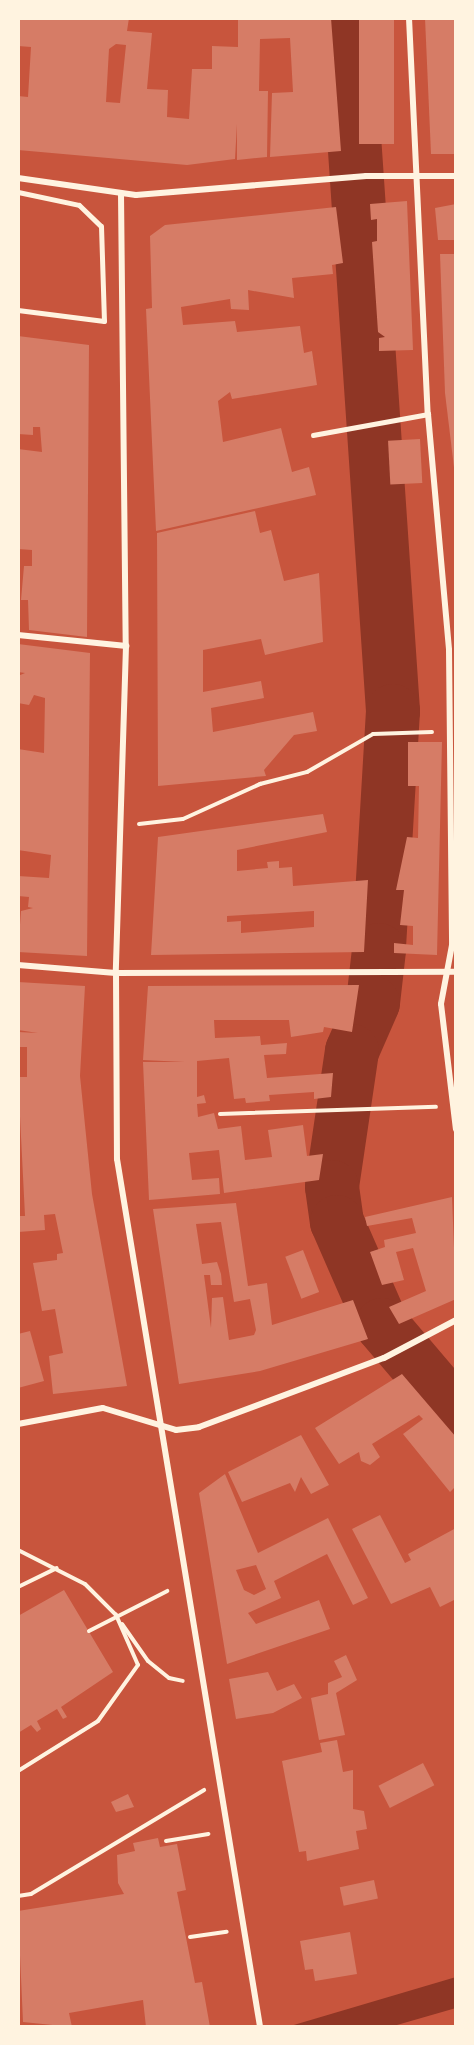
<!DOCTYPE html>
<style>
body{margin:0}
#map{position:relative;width:474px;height:2045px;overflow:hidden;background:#c8553d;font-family:Manrope,sans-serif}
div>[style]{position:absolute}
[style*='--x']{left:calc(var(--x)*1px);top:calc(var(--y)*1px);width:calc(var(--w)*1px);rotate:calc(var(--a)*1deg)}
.water>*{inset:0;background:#8f3625}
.river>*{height:54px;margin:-27px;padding:0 27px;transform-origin:27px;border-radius:27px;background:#8f3625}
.building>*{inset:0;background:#d67c66;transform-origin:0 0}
.path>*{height:4px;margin:-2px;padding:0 2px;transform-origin:2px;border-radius:2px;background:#fff3e0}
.service>*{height:4.5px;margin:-2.25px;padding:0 2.25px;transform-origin:2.25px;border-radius:2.25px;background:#fff3e0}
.pedestrian>*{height:5px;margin:-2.5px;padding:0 2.5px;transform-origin:2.5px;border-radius:2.5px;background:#fff3e0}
.minor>*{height:6px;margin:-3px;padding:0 3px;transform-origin:3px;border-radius:3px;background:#fff3e0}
span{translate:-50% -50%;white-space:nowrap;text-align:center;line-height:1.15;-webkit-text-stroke:6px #fff3e0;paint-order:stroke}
.frame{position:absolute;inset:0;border:20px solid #fff3e0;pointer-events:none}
</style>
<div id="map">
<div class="water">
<i style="clip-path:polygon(456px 1977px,456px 2008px,390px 2027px,287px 2027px)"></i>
</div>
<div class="river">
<i style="--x:346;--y:18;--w:695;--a:86.12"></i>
<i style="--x:393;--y:711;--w:239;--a:93.4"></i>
<i style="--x:379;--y:950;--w:53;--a:96.5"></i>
<i style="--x:373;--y:1003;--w:52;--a:113.6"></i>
<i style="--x:352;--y:1051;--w:137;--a:98.4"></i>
<i style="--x:332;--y:1187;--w:35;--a:82"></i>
<i style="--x:337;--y:1222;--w:112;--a:66.4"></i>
<i style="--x:382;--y:1325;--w:114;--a:49.6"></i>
</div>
<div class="building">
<i style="clip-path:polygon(evenodd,18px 18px,129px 18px,127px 31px,152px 33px,147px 89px,168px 90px,167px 117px,189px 119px,192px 69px,212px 69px,212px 46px,238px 47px,238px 18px,331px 18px,341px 151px,270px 157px,272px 93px,293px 92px,290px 38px,260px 39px,259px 91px,268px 91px,267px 157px,237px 160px,237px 124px,235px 159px,187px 165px,18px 150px,18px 96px,28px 97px,31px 47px,18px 46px,18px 18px,116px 44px,126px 45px,120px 103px,106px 102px,109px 49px,116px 44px)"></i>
<i style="left:359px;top:18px;width:35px;height:126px"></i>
<i style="clip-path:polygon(425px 18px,456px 18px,456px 154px,431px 154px)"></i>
<i style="clip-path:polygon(407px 201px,413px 350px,379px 351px,379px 338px,385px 337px,378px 332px,372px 242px,377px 241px,377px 219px,371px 220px,370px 204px)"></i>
<i style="clip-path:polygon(456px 204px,456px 240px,438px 240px,435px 208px)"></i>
<i style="clip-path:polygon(336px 207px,343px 263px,332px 265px,333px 274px,292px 278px,294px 298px,248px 290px,249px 310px,231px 309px,230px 299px,181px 307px,183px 325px,235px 321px,237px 332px,300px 326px,304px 353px,312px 351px,317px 385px,232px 399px,230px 392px,218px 401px,223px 442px,281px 428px,292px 472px,309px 467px,316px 495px,156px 531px,146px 309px,152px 308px,150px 236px,165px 225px)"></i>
<i style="clip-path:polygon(440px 254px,456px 254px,456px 484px,445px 393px)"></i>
<i style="clip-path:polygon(18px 336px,89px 345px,87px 637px,29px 630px,28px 600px,21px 600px,24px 566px,32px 566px,32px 550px,18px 549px,18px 449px,42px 452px,40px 427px,33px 427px,33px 435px,18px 434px)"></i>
<i style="left:420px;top:439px;width:44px;height:32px;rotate:87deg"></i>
<i style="clip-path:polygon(255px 511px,260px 533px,271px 530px,284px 581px,319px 573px,323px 642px,265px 655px,261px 639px,203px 650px,203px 692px,261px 681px,264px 698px,211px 708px,213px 732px,313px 712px,317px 731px,294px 735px,264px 770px,266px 776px,158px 786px,157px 533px)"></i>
<i style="clip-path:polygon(18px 644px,90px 653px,87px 956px,18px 952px,21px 911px,33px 908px,28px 907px,29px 897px,18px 896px,18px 876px,49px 878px,51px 855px,18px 850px,18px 749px,44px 753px,45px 698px,34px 695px,29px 705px,18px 703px,18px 676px,25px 673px,18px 672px)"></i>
<i style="clip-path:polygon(408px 742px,442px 742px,437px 955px,394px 953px,394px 943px,413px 945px,413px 926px,400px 925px,404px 890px,396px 890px,407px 837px,418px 838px,419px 786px,408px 786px)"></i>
<i style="clip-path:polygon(evenodd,323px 814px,327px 832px,237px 850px,237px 871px,268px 868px,267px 862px,279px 861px,279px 868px,292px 867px,293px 886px,368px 880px,364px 952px,151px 955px,158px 837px,323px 814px,314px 911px,314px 927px,241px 933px,241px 921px,227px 922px,227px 916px,314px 911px)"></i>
<i style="clip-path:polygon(18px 982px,85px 986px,80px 1076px,92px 1194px,127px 1386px,53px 1394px,49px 1356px,63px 1353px,55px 1309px,42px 1311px,33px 1263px,57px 1260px,57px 1254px,63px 1253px,55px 1214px,44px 1215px,45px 1230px,18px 1232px,18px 1216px,25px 1216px,18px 1077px,27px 1077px,27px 1047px,18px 1047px,18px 1032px,38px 1033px,18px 1030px)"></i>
<i style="clip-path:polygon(359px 985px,352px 1032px,324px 1027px,323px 1032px,291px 1037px,289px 1020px,214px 1020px,215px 1038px,260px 1036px,261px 1045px,287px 1043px,286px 1054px,264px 1055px,267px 1078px,333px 1073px,331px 1097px,314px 1099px,314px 1092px,269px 1095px,270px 1101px,246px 1103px,245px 1098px,234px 1099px,229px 1058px,197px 1061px,197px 1097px,204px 1095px,206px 1103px,197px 1104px,198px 1117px,214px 1113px,218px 1129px,241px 1126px,245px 1160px,272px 1157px,268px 1130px,303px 1125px,307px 1156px,323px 1154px,319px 1180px,224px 1193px,219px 1150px,189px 1153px,192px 1180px,219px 1178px,220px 1194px,149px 1200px,143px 1062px,185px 1062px,143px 1060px,148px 986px)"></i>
<i style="clip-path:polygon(452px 1197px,456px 1299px,399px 1324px,389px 1307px,426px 1291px,413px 1248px,396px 1252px,404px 1280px,382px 1285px,370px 1252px,385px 1247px,384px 1240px,416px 1233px,412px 1218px,367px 1226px,365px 1217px)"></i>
<i style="clip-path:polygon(evenodd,236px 1203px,248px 1286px,267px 1283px,272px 1325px,353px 1300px,368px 1339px,260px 1371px,179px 1384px,153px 1209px,236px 1203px,221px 1222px,234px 1302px,250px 1299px,256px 1330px,254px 1335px,229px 1340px,223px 1297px,212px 1298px,211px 1328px,204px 1275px,210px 1275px,211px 1285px,222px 1285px,221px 1274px,217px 1262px,202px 1264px,196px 1224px,221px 1222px)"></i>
<i style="left:303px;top:1250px;width:45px;height:19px;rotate:69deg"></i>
<i style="clip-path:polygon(30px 1331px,44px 1381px,18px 1388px,18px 1334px)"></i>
<i style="clip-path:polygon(402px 1374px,456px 1437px,456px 1486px,450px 1492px,403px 1434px,423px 1419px,419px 1415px,372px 1444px,380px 1457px,370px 1465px,361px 1461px,359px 1452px,339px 1464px,315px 1428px)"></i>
<i style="clip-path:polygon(301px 1435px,329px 1485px,311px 1494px,301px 1477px,295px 1492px,290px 1483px,242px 1502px,228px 1472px)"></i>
<i style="clip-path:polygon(evenodd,225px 1474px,258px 1553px,328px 1518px,368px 1598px,353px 1605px,327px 1554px,274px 1581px,281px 1598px,248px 1613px,256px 1624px,319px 1600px,330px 1629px,227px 1664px,199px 1493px,225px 1474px,256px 1565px,266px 1589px,254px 1595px,244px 1590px,236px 1570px,256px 1565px)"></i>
<i style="clip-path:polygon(380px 1515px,405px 1563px,411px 1560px,408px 1554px,456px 1528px,456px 1599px,440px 1607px,430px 1587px,391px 1604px,352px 1529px)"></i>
<i style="clip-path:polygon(64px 1590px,113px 1672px,61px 1707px,67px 1717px,63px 1719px,57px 1709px,37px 1721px,41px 1729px,37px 1732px,31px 1725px,18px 1733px,18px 1616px)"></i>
<i style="clip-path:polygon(346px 1655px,357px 1680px,336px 1693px,345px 1735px,319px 1740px,311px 1698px,328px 1694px,328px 1683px,342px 1677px,334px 1661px)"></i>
<i style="clip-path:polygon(268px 1672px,277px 1691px,294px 1684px,302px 1698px,273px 1713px,236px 1719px,229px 1679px)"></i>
<i style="clip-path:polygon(337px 1740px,343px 1772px,353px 1770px,353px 1809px,364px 1811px,367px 1829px,356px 1831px,359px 1849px,307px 1861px,306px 1851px,299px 1852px,282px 1761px,322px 1752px,320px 1743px)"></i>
<i style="left:423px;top:1763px;width:25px;height:50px;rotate:63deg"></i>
<i style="clip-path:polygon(128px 1794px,134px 1807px,116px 1812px,111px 1802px)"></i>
<i style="clip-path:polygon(158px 1838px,160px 1847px,177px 1844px,186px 1890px,177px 1892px,195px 1983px,202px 1982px,210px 2027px,146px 2027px,143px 2000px,69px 2013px,72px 2027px,23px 2022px,18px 1911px,124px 1894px,118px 1883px,117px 1855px,135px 1851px,133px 1843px)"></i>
<i style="left:374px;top:1880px;width:19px;height:35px;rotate:78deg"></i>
<i style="clip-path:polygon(350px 1932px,357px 1974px,315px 1981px,313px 1969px,305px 1970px,300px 1941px)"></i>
</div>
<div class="path">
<i style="--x:139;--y:824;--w:44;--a:-6.5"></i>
<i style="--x:183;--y:819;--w:85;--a:-24.4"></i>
<i style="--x:260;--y:784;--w:49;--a:-14.3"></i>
<i style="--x:307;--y:772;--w:76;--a:-29.9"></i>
<i style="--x:373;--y:734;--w:59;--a:-1.9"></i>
<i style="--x:220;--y:1114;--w:216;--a:-1.9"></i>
<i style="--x:18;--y:1550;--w:75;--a:26.9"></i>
<i style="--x:85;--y:1584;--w:44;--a:45"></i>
<i style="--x:18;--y:1587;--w:43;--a:-26"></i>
<i style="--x:122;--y:1624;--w:45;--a:54.9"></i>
<i style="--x:148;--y:1661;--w:27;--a:39"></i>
<i style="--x:169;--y:1678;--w:14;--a:12"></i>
<i style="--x:89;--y:1631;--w:88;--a:-27.1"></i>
<i style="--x:18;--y:1771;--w:94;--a:-32"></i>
<i style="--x:98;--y:1721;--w:69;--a:-54.5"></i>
<i style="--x:138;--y:1665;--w:55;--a:-113.7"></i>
<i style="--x:166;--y:1841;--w:43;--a:-9.5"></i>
<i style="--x:18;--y:1896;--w:13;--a:-9"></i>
<i style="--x:31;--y:1894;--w:202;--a:-31"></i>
<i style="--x:190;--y:1937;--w:37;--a:-8"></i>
</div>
<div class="service">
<i style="--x:313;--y:435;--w:117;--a:-10.3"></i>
</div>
<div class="pedestrian">
<i style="--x:18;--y:192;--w:62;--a:12"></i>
<i style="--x:79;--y:205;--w:30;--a:44"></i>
<i style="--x:101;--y:226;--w:95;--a:88.2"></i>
<i style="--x:104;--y:321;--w:87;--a:-172.7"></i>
</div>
<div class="minor">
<i style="--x:409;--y:18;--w:396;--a:87.3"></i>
<i style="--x:428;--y:414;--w:237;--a:84.9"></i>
<i style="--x:449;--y:650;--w:295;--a:89.4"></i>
<i style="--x:452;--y:945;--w:60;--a:100.6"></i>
<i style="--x:441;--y:1004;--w:126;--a:83.2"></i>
<i style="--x:18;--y:178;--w:119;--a:8.2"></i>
<i style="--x:136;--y:195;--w:231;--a:-4.7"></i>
<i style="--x:366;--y:176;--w:90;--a:0"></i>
<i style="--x:121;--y:194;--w:452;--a:89.4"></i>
<i style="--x:126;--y:646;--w:327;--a:91.8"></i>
<i style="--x:116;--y:973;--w:186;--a:89.7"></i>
<i style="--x:117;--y:1159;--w:880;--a:80.64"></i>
<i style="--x:18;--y:635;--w:109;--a:5.8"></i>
<i style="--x:18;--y:965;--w:98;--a:4.7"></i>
<i style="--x:116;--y:973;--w:340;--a:-0.2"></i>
<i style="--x:18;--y:1424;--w:86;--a:-10.7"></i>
<i style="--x:103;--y:1408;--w:76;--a:16.8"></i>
<i style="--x:176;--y:1430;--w:23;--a:-7"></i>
<i style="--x:199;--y:1427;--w:197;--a:-20.5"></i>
<i style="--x:384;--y:1358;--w:81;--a:-27.8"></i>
</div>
<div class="frame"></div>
</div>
